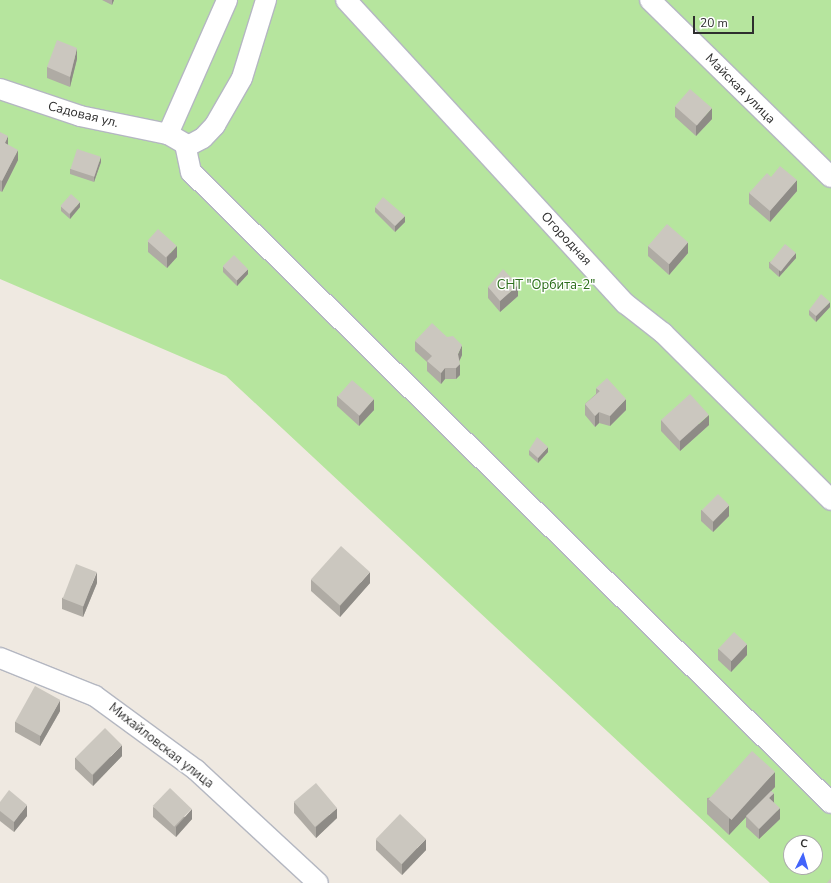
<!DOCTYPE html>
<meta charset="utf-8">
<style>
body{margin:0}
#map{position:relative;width:831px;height:883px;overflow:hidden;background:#efe9e1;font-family:"Nunito Sans",sans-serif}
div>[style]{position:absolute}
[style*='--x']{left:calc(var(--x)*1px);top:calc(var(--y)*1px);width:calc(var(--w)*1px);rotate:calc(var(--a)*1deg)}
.green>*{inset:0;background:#b6e59e}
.roads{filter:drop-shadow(1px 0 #b4b7c1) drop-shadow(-1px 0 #b4b7c1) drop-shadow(0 1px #b4b7c1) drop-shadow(0 -1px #b4b7c1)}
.minor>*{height:20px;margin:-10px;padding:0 10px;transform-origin:10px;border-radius:10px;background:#fff}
.wall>*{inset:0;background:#afaba4}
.shaded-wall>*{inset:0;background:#8e8b86}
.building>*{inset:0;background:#cbc7bf;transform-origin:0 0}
span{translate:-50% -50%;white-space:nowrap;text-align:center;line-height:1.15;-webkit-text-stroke:3px #fff;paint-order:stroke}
.street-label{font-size:13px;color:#2e2e2e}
.park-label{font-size:13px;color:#2c6e1b}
.north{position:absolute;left:783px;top:835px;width:40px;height:40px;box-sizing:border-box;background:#fff;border:1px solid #ababab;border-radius:50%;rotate:5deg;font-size:11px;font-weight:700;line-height:16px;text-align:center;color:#2e2e2e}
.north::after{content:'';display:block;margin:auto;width:14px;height:18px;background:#4264fb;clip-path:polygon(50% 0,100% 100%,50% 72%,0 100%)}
.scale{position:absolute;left:693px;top:16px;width:61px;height:18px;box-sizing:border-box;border:2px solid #2e2e2e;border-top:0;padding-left:5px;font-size:12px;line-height:14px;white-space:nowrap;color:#2e2e2e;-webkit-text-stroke:3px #fff;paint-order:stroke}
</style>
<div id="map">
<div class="green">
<i style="clip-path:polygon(evenodd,0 0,831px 0,831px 883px,770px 883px,226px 376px,0 279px,0 0,791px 843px,815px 843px,815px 867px,791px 867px,791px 843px)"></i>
</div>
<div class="roads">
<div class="minor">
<i style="--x:346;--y:0;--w:413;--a:47.4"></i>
<i style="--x:626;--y:304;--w:47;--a:38.1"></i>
<i style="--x:663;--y:333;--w:237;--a:44.8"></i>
<i style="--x:650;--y:0;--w:253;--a:44.4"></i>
<i style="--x:0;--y:89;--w:84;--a:18.6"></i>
<i style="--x:80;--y:116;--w:90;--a:11.6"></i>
<i style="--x:168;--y:134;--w:20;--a:30"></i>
<i style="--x:185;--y:144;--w:29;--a:78"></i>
<i style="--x:191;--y:172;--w:899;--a:44.59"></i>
<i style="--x:168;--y:134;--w:146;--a:-66.2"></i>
<i style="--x:186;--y:147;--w:19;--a:-28"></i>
<i style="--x:203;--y:138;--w:18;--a:-47"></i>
<i style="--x:215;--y:125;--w:54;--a:-60.1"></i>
<i style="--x:242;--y:78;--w:82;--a:-72.9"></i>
<i style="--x:0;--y:658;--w:102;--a:21.8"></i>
<i style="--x:95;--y:696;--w:125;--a:36.2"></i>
<i style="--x:196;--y:770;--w:166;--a:42.8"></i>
</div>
</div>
<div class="wall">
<i style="clip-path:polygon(102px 0,114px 0,112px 5px)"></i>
<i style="clip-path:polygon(77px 59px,70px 87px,47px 78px,47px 67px)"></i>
<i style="clip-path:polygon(675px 106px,712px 119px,696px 136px,675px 117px)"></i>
<i style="clip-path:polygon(0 132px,18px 160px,2px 192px,0 191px)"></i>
<i style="clip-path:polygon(101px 162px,94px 182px,70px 174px,70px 169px)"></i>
<i style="clip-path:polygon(771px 177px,797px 191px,770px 222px,749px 204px,749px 193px)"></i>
<i style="clip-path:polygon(61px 206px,80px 207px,70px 219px,61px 211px)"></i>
<i style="clip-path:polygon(375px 207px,405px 222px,395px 232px,375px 212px)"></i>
<i style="clip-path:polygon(148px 241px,177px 257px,167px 268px,148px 252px)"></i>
<i style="clip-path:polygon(648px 246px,688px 253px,669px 275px,648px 256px)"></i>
<i style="clip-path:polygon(796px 258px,779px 277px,769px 268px,769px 262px)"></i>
<i style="clip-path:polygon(223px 266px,248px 274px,237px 286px,223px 272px)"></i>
<i style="clip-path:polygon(488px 287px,518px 296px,500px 312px,488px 298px)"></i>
<i style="clip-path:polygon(830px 307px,816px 322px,809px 315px,809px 310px)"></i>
<i style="clip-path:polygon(415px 341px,462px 355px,459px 361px,460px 375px,456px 379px,445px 379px,441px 384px,427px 371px,427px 362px,415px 351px)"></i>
<i style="clip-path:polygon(596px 388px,626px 410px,610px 426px,599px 423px,595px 427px,585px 415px,585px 404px,596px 394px)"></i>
<i style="clip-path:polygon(337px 396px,374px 410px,359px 426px,337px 406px)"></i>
<i style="clip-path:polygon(661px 420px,709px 425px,680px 451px,661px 431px)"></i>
<i style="clip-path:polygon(529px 450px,548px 452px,538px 463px,529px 455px)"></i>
<i style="clip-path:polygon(701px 510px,729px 516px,713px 532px,701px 521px)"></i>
<i style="clip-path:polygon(311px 580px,370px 583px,340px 617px,311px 591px)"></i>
<i style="clip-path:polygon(97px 583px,83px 617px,62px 609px,62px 598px)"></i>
<i style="clip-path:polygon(718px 649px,747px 655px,731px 672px,718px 660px)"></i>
<i style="clip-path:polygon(60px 711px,40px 746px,15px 732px,15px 722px)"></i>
<i style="clip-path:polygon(122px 756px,93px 786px,75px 769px,75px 758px)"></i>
<i style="clip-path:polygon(775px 787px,771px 791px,774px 802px,780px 819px,759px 839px,746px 827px,746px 817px,729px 835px,707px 814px,707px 798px)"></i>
<i style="clip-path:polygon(0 802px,27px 816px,14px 832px,0 821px)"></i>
<i style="clip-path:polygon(294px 802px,337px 818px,316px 838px,294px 813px)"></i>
<i style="clip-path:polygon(153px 807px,192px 819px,176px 837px,153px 817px)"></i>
<i style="clip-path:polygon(376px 840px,426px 850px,402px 875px,376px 850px)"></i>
</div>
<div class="shaded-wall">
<i style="clip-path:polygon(112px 0,114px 0,112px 5px)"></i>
<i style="clip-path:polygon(77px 48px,77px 59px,70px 87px,70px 77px)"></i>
<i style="clip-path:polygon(712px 108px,712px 119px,696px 136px,696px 126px)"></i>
<i style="clip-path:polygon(8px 136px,8px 146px,5px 143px)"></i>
<i style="clip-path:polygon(18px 150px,18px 160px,2px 192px,2px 181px)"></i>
<i style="clip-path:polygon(101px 157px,101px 162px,94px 182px,94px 177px)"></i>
<i style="clip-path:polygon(797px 180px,797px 191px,770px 222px,770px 211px)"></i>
<i style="clip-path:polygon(80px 202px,80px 207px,70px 219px,70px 214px)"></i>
<i style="clip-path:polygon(405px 216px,405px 222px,395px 232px,395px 226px)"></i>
<i style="clip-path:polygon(688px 242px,688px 253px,669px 275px,669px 264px)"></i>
<i style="clip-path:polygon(177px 246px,177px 257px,167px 268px,167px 257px)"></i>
<i style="clip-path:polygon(796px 253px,796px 258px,779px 277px,779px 271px)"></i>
<i style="clip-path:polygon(248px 269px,248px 274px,237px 286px,237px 280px)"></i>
<i style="clip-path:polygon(518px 285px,518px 296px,500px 312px,500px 301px)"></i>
<i style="clip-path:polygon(830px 302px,830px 307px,816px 322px,816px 316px)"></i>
<i style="clip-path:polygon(462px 345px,462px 355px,458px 364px,458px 354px)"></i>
<i style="clip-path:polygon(460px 364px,460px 375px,456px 379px,456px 368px)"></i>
<i style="clip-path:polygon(445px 368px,445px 379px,441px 384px,441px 373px)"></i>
<i style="clip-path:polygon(374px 399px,374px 410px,359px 426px,359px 415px)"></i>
<i style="clip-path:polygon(626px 399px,626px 410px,610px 426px,610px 416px)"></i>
<i style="clip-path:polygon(599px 412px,599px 423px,595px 427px,595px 416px)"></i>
<i style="clip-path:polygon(709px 415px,709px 425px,680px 451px,680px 441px)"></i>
<i style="clip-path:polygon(548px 447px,548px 452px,538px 463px,538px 458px)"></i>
<i style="clip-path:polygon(729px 505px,729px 516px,713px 532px,713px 522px)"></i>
<i style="clip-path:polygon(97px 572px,97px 583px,83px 617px,83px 606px)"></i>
<i style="clip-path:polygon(370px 572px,370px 583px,340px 617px,340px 606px)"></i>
<i style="clip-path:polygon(747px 644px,747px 655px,731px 672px,731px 661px)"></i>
<i style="clip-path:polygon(60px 700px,60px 711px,40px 746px,40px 736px)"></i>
<i style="clip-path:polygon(122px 745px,122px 756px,93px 786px,93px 775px)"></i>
<i style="clip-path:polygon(775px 772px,775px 787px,747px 816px,746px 816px,746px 817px,729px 835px,729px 819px)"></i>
<i style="clip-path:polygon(774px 793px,774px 804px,769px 798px)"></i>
<i style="clip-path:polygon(27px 805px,27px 816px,14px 832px,14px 822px)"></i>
<i style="clip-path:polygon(337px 808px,337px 818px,316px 838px,316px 827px)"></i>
<i style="clip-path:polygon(780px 808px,780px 819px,759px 839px,759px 829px)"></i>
<i style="clip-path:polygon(192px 809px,192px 819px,176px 837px,176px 827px)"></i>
<i style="clip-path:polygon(426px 839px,426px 850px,402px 875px,402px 864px)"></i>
</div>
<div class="building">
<i style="clip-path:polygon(57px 40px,77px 48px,70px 77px,47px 67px)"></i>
<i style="left:690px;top:89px;width:29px;height:23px;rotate:41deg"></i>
<i style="clip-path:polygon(0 132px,8px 136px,5px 143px,18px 150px,2px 181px,0 180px)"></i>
<i style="left:77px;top:149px;width:25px;height:21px;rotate:18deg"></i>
<i style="clip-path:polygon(780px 166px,797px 180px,770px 211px,749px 193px,767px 173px,771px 177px)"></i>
<i style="left:71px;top:194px;width:12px;height:16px;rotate:42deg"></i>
<i style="clip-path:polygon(383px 197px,405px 216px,395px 226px,375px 207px)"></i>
<i style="left:667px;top:224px;width:28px;height:29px;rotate:41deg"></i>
<i style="left:158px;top:229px;width:25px;height:16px;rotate:42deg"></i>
<i style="left:785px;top:244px;width:14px;height:24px;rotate:39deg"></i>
<i style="left:234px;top:255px;width:20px;height:16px;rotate:45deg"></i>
<i style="clip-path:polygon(503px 269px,518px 285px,500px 301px,488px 287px)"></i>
<i style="clip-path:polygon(821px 294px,830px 302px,816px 316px,809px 310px)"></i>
<i style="clip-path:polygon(432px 323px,447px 337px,453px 336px,462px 345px,458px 354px,460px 364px,456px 368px,445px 368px,441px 373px,427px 361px,432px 356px,415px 341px)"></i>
<i style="clip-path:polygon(607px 378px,626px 399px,610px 416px,599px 412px,595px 416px,585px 404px,600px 391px,596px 388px)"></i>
<i style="left:352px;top:380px;width:29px;height:22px;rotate:41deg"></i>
<i style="left:690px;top:394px;width:28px;height:39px;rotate:48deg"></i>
<i style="clip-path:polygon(537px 437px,548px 447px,538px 458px,529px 450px)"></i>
<i style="left:718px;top:494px;width:16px;height:23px;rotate:45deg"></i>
<i style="left:341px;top:546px;width:39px;height:45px;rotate:42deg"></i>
<i style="left:76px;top:564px;width:22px;height:37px;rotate:21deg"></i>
<i style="left:734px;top:632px;width:18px;height:23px;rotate:43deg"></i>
<i style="left:35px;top:686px;width:29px;height:41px;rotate:29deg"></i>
<i style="left:105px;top:728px;width:24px;height:42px;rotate:45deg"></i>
<i style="left:752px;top:751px;width:31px;height:65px;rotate:42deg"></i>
<i style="left:316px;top:783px;width:33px;height:29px;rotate:50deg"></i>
<i style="left:170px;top:788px;width:30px;height:25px;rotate:44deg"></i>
<i style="clip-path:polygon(9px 790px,27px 805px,14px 822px,0 811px,0 802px)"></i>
<i style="clip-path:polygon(771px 791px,774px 793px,769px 798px,780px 808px,759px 829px,746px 816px)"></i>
<i style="left:400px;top:814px;width:36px;height:35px;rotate:44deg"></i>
<i style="clip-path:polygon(831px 878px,831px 883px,827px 883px)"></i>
</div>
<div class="street-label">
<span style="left:740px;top:89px;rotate:45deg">Майская улица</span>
<span style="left:83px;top:115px;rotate:14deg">Садовая ул.</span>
<span style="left:566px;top:239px;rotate:47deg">Огородная</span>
<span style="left:161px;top:746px;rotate:38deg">Михайловская улица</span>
</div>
<div class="park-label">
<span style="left:546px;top:285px">СНТ "Орбита-2"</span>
</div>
<div class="north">С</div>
<div class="scale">20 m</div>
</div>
